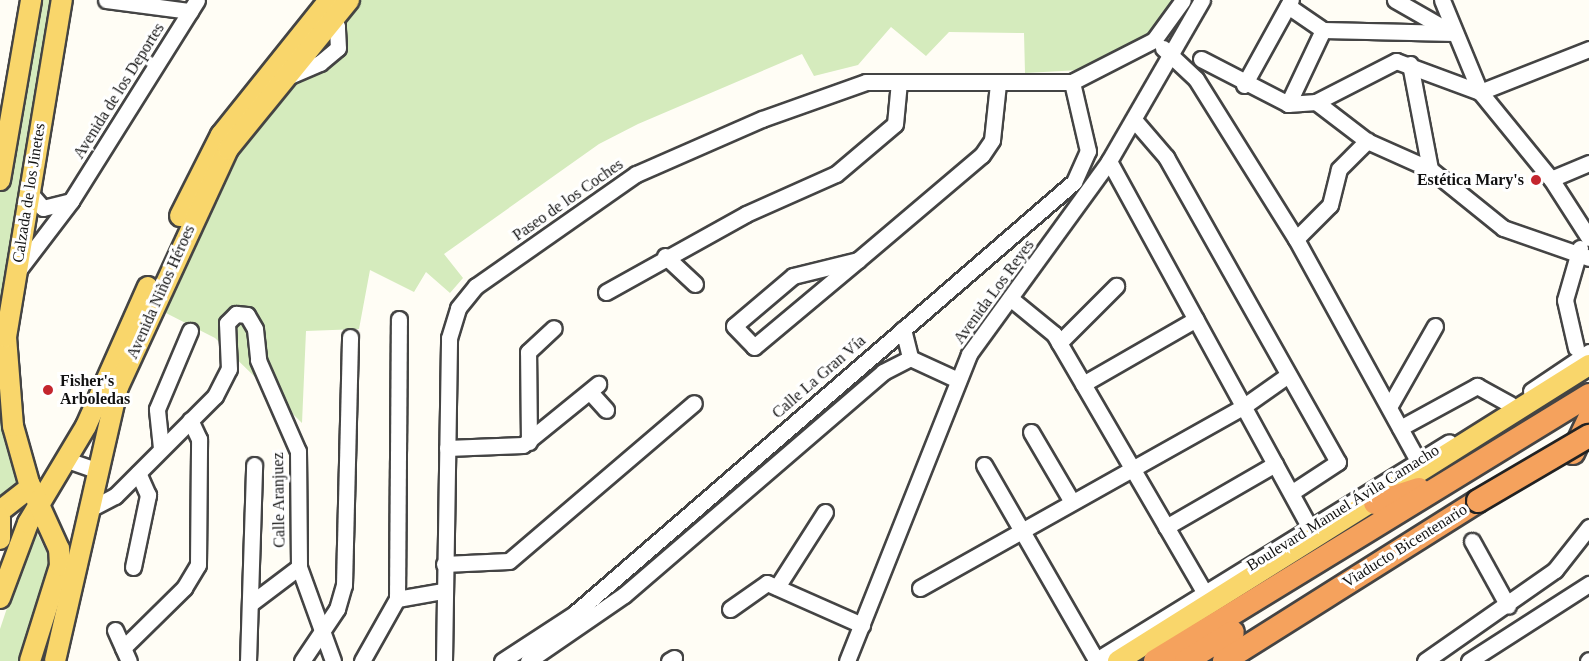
<!DOCTYPE html>
<meta charset="utf-8">
<style>
body{margin:0}
#map{position:relative;width:1589px;height:661px;overflow:hidden;background:#fffdf5;font-family:Georgia,serif}
div>[style]{position:absolute}
[style*='--x']{left:calc(var(--x)*1px);top:calc(var(--y)*1px);width:calc(var(--w)*1px);rotate:calc(var(--a)*1deg)}
.green>*{inset:0;background:#d5ebbd}
.roads{filter:drop-shadow(2px 0 #444) drop-shadow(-2px 0 #444) drop-shadow(0 2px #444) drop-shadow(0 -2px #444)}
.minor>*{height:15px;margin:-7.5px;padding:0 7.5px;transform-origin:7.5px;border-radius:7.5px;background:#fff}
.major>*{height:20px;margin:-10px;padding:0 10px;transform-origin:10px;border-radius:10px;background:#f9d66b}
.highway>*{height:22px;margin:-11px;padding:0 11px;transform-origin:11px;border-radius:11px;background:#f5a25d}
.bridges{filter:drop-shadow(2px 0 #222) drop-shadow(-2px 0 #222) drop-shadow(0 2px #222) drop-shadow(0 -2px #222)}
.highway-bridge>*{height:22px;margin:-11px;padding:0 11px;transform-origin:11px;border-radius:11px;background:#f5a25d}
.dots>*{width:16px;height:16px;translate:-50% -50%;box-sizing:border-box;border:3px solid #fff;border-radius:50%}
span{translate:-50% -50%;white-space:nowrap;text-align:center;line-height:1.15;-webkit-text-stroke:6px #fff;paint-order:stroke}
.street-label{font-size:16px;color:#111}
.poi-label{font-size:16px;color:#111;font-weight:700}
.right{translate:-100% -50%;text-align:right}
.left{translate:0 -50%;text-align:left}
</style>
<div id="map">
<div class="green">
<i style="clip-path:polygon(32px 0,60px 0,4px 336px,26px 479px,0 509px,0 188px)"></i>
<i style="clip-path:polygon(358px 0,1173px 0,1149px 36px,1080px 70px,1025px 73px,1024px 33px,949px 32px,926px 56px,891px 27px,858px 65px,814px 76px,802px 54px,638px 124px,599px 144px,444px 254px,463px 278px,450px 293px,426px 272px,414px 292px,370px 270px,359px 329px,306px 331px,302px 423px,215px 338px,162px 311px,238px 152px)"></i>
<i style="clip-path:polygon(34px 527px,52px 563px,19px 661px,0 661px,0 629px)"></i>
</div>
<div class="roads">
<div class="minor">
<i style="--x:106;--y:0;--w:85;--a:7.5"></i>
<i style="--x:1395;--y:0;--w:64;--a:29.7"></i>
<i style="--x:1442;--y:0;--w:100;--a:67.6"></i>
<i style="--x:1480;--y:92;--w:112;--a:50.8"></i>
<i style="--x:1551;--y:179;--w:70;--a:57.2"></i>
<i style="--x:1288;--y:6;--w:42;--a:34.4"></i>
<i style="--x:1323;--y:30;--w:131;--a:1.3"></i>
<i style="--x:1163;--y:48;--w:45;--a:43.2"></i>
<i style="--x:1196;--y:79;--w:189;--a:58"></i>
<i style="--x:1296;--y:239;--w:253;--a:61.2"></i>
<i style="--x:1201;--y:59;--w:98;--a:27.3"></i>
<i style="--x:1288;--y:104;--w:28;--a:-4"></i>
<i style="--x:1316;--y:102;--w:90;--a:-27.1"></i>
<i style="--x:1396;--y:61;--w:90;--a:20.3"></i>
<i style="--x:1480;--y:92;--w:117;--a:-21.5"></i>
<i style="--x:1410;--y:64;--w:107;--a:79.2"></i>
<i style="--x:287;--y:77;--w:36;--a:-23"></i>
<i style="--x:320;--y:63;--w:23;--a:-40"></i>
<i style="--x:338;--y:48;--w:22;--a:-93"></i>
<i style="--x:337;--y:26;--w:17;--a:-140"></i>
<i style="--x:1244;--y:85;--w:97;--a:-61.1"></i>
<i style="--x:1316;--y:102;--w:64;--a:37.4"></i>
<i style="--x:1367;--y:141;--w:69;--a:24"></i>
<i style="--x:1430;--y:169;--w:94;--a:38.9"></i>
<i style="--x:1503;--y:228;--w:91;--a:19.2"></i>
<i style="--x:1288;--y:104;--w:82;--a:-64.7"></i>
<i style="--x:1135;--y:121;--w:48;--a:49.3"></i>
<i style="--x:1166;--y:157;--w:350;--a:60.6"></i>
<i style="--x:1338;--y:462;--w:56;--a:146.6"></i>
<i style="--x:1109;--y:161;--w:418;--a:61.3"></i>
<i style="--x:1551;--y:179;--w:41;--a:-22.8"></i>
<i style="--x:29;--y:192;--w:21;--a:49"></i>
<i style="--x:43;--y:208;--w:29;--a:-14"></i>
<i style="--x:1296;--y:239;--w:48;--a:-45"></i>
<i style="--x:1330;--y:205;--w:37;--a:-76"></i>
<i style="--x:1339;--y:169;--w:40;--a:-45"></i>
<i style="--x:665;--y:256;--w:41;--a:43"></i>
<i style="--x:858;--y:260;--w:67;--a:166.2"></i>
<i style="--x:793;--y:276;--w:77;--a:139.7"></i>
<i style="--x:734;--y:326;--w:29;--a:46"></i>
<i style="--x:754;--y:347;--w:136;--a:-39.9"></i>
<i style="--x:858;--y:260;--w:162;--a:-40.3"></i>
<i style="--x:982;--y:155;--w:18;--a:-56"></i>
<i style="--x:992;--y:140;--w:56;--a:-83.9"></i>
<i style="--x:17;--y:272;--w:89;--a:-52.7"></i>
<i style="--x:71;--y:201;--w:237;--a:-57.9"></i>
<i style="--x:606;--y:292;--w:160;--a:-29.1"></i>
<i style="--x:746;--y:214;--w:98;--a:-24"></i>
<i style="--x:836;--y:174;--w:77;--a:-40.3"></i>
<i style="--x:895;--y:124;--w:42;--a:-84.6"></i>
<i style="--x:1010;--y:298;--w:57;--a:39.3"></i>
<i style="--x:1054;--y:334;--w:300;--a:59.8"></i>
<i style="--x:903;--y:329;--w:30;--a:76"></i>
<i style="--x:910;--y:358;--w:53;--a:24.6"></i>
<i style="--x:1059;--y:343;--w:81;--a:-45"></i>
<i style="--x:1576;--y:348;--w:49;--a:-102.9"></i>
<i style="--x:1565;--y:300;--w:54;--a:-73.9"></i>
<i style="--x:1083;--y:384;--w:130;--a:-29.9"></i>
<i style="--x:1531;--y:391;--w:70;--a:-33.9"></i>
<i style="--x:590;--y:392;--w:24;--a:48"></i>
<i style="--x:1389;--y:407;--w:93;--a:-60.4"></i>
<i style="--x:1400;--y:428;--w:88;--a:-28.6"></i>
<i style="--x:1477;--y:386;--w:38;--a:29"></i>
<i style="--x:1031;--y:432;--w:81;--a:59.6"></i>
<i style="--x:529;--y:442;--w:90;--a:-90.6"></i>
<i style="--x:528;--y:352;--w:35;--a:-43"></i>
<i style="--x:161;--y:448;--w:39;--a:-96"></i>
<i style="--x:157;--y:409;--w:85;--a:-67.1"></i>
<i style="--x:447;--y:448;--w:76;--a:-2.3"></i>
<i style="--x:523;--y:445;--w:97;--a:-39.1"></i>
<i style="--x:67;--y:460;--w:34;--a:19"></i>
<i style="--x:984;--y:465;--w:225;--a:60.1"></i>
<i style="--x:92;--y:508;--w:26;--a:-28"></i>
<i style="--x:115;--y:496;--w:141;--a:-45"></i>
<i style="--x:215;--y:396;--w:30;--a:-63"></i>
<i style="--x:229;--y:369;--w:46;--a:-92.5"></i>
<i style="--x:227;--y:323;--w:13;--a:-45"></i>
<i style="--x:236;--y:314;--w:11;--a:5"></i>
<i style="--x:247;--y:315;--w:16;--a:60"></i>
<i style="--x:255;--y:329;--w:31;--a:84"></i>
<i style="--x:258;--y:360;--w:99;--a:66.3"></i>
<i style="--x:298;--y:451;--w:116;--a:89.5"></i>
<i style="--x:299;--y:567;--w:100;--a:70.1"></i>
<i style="--x:1166;--y:527;--w:126;--a:-30"></i>
<i style="--x:1472;--y:541;--w:74;--a:61"></i>
<i style="--x:444;--y:564;--w:65;--a:-2.6"></i>
<i style="--x:509;--y:561;--w:243;--a:-40.5"></i>
<i style="--x:133;--y:567;--w:74;--a:-78.2"></i>
<i style="--x:148;--y:495;--w:24;--a:-114"></i>
<i style="--x:777;--y:587;--w:89;--a:-57.4"></i>
<i style="--x:920;--y:588;--w:372;--a:-29.3"></i>
<i style="--x:1244;--y:406;--w:54;--a:-35.2"></i>
<i style="--x:397;--y:599;--w:47;--a:-9.9"></i>
<i style="--x:250;--y:604;--w:61;--a:-37.1"></i>
<i style="--x:730;--y:609;--w:45;--a:-35.1"></i>
<i style="--x:767;--y:583;--w:104;--a:23.9"></i>
<i style="--x:115;--y:630;--w:34;--a:66"></i>
<i style="--x:123;--y:648;--w:86;--a:-44.5"></i>
<i style="--x:184;--y:588;--w:27;--a:-59"></i>
<i style="--x:198;--y:565;--w:126;--a:-89.5"></i>
<i style="--x:199;--y:439;--w:21;--a:-115"></i>
<i style="--x:248;--y:661;--w:196;--a:-88.2"></i>
<i style="--x:302;--y:661;--w:63;--a:-56.1"></i>
<i style="--x:337;--y:609;--w:25;--a:-74"></i>
<i style="--x:344;--y:585;--w:248;--a:-88.6"></i>
<i style="--x:362;--y:661;--w:71;--a:-60.6"></i>
<i style="--x:397;--y:599;--w:280;--a:-89.6"></i>
<i style="--x:444;--y:661;--w:323;--a:-89.1"></i>
<i style="--x:449;--y:338;--w:31;--a:-73"></i>
<i style="--x:458;--y:308;--w:28;--a:-51"></i>
<i style="--x:476;--y:286;--w:195;--a:-35"></i>
<i style="--x:636;--y:174;--w:137;--a:-23.6"></i>
<i style="--x:762;--y:119;--w:110;--a:-19.6"></i>
<i style="--x:866;--y:82;--w:206;--a:0"></i>
<i style="--x:1072;--y:82;--w:92;--a:-27.1"></i>
<i style="--x:1154;--y:40;--w:49;--a:-54.1"></i>
<i style="--x:502;--y:661;--w:86;--a:-33.1"></i>
<i style="--x:574;--y:614;--w:661;--a:-40.83"></i>
<i style="--x:1074;--y:182;--w:34;--a:-66"></i>
<i style="--x:1088;--y:151;--w:71;--a:-103.1"></i>
<i style="--x:528;--y:661;--w:116;--a:-34.5"></i>
<i style="--x:624;--y:595;--w:342;--a:-40.7"></i>
<i style="--x:883;--y:372;--w:30;--a:-27"></i>
<i style="--x:669;--y:661;--w:6;--a:-31"></i>
<i style="--x:847;--y:661;--w:330;--a:-68.3"></i>
<i style="--x:969;--y:354;--w:238;--a:-54"></i>
<i style="--x:1109;--y:161;--w:186;--a:-60"></i>
<i style="--x:1095;--y:661;--w:416;--a:-31.7"></i>
<i style="--x:1425;--y:661;--w:159;--a:-35"></i>
<i style="--x:1555;--y:570;--w:55;--a:-51.7"></i>
<i style="--x:1469;--y:661;--w:143;--a:-32.7"></i>
<i style="--x:1588;--y:661;--w:1;--a:-45"></i>
</div>
<div class="major">
<i style="--x:0;--y:180;--w:183;--a:-80.2"></i>
<i style="--x:180;--y:216;--w:91;--a:-63.2"></i>
<i style="--x:221;--y:135;--w:173;--a:-51.3"></i>
<i style="--x:0;--y:511;--w:39;--a:-38"></i>
<i style="--x:0;--y:517;--w:22;--a:90"></i>
<i style="--x:0;--y:598;--w:80;--a:-69.5"></i>
<i style="--x:28;--y:523;--w:113;--a:-59.1"></i>
<i style="--x:86;--y:426;--w:152;--a:-66"></i>
<i style="--x:30;--y:661;--w:100;--a:-72.5"></i>
<i style="--x:60;--y:566;--w:17;--a:-93"></i>
<i style="--x:59;--y:549;--w:72;--a:-114.4"></i>
<i style="--x:29;--y:483;--w:59;--a:-105.7"></i>
<i style="--x:13;--y:426;--w:89;--a:-94.5"></i>
<i style="--x:6;--y:337;--w:342;--a:-80.6"></i>
<i style="--x:55;--y:661;--w:281;--a:-77.1"></i>
<i style="--x:118;--y:387;--w:262;--a:-65.2"></i>
<i style="--x:228;--y:149;--w:192;--a:-50.9"></i>
<i style="--x:1118;--y:661;--w:556;--a:-32.15"></i>
</div>
<div class="highway">
<i style="--x:1573;--y:453;--w:38;--a:-65"></i>
<i style="--x:1375;--y:503;--w:46;--a:-17.7"></i>
<i style="--x:1155;--y:661;--w:509;--a:-31.5"></i>
<i style="--x:1186;--y:661;--w:55;--a:-31.7"></i>
<i style="--x:1224;--y:661;--w:300;--a:-32.2"></i>
</div>
</div>
<div class="bridges">
<div class="highway-bridge">
<i style="--x:1478;--y:501;--w:129;--a:-30.4"></i>
</div>
</div>
<div class="dots">
<i style="left:1536px;top:180px;background:#c4262e"></i>
<i style="left:48px;top:390px;background:#c4262e"></i>
</div>
<div class="street-label">
<span style="left:119px;top:91px;rotate:-58deg">Avenida de los Deportes</span>
<span style="left:29px;top:193px;rotate:-81deg">Calzada de los Jinetes</span>
<span style="left:568px;top:200px;rotate:-35deg">Paseo de los Coches</span>
<span style="left:161px;top:292px;rotate:-66deg">Avenida Niños Héroes</span>
<span style="left:994px;top:292px;rotate:-54deg">Avenida Los Reyes</span>
<span style="left:819px;top:377px;rotate:-41deg">Calle La Gran Vía</span>
<span style="left:279px;top:500px;rotate:-91deg">Calle Aranjuez</span>
<span style="left:1343px;top:508px;rotate:-32deg">Boulevard Manuel Ávila Camacho</span>
<span style="left:1405px;top:546px;rotate:-32deg">Viaducto Bicentenario</span>
</div>
<div class="poi-label">
<span class="right" style="left:1524px;top:180px">Estética Mary's</span>
<span class="left" style="left:60px;top:390px">Fisher's<br>Arboledas</span>
</div>
</div>
